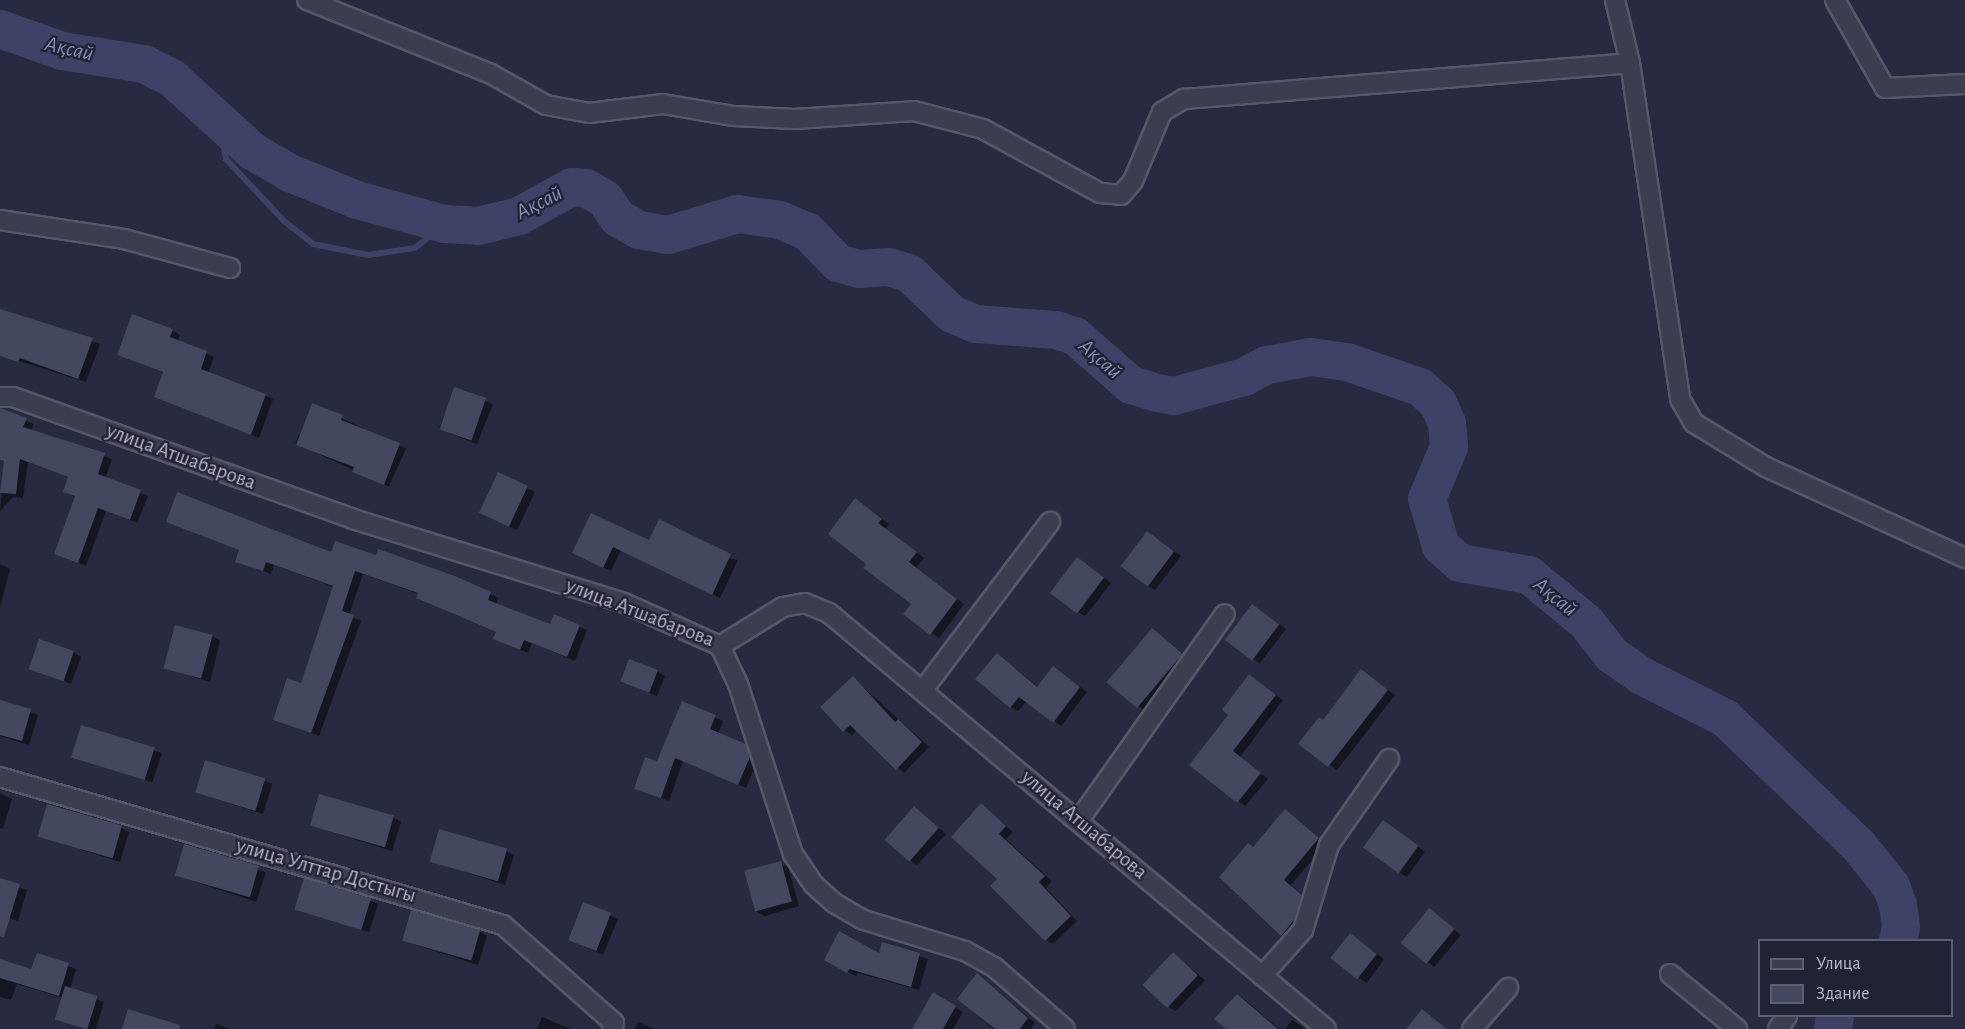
<!DOCTYPE html>
<meta charset="utf-8">
<style>
body{margin:0}
#map{position:relative;width:1965px;height:1029px;overflow:hidden;background:#272a40;font-family:"Alegreya Sans",sans-serif}
div>[style]{position:absolute}
[style*='--x']{left:calc(var(--x)*1px);top:calc(var(--y)*1px);width:calc(var(--w)*1px);rotate:calc(var(--a)*1deg)}
.shadow>*{inset:0;background:#0007;transform-origin:0 0}
.stream>*{height:6px;margin:-3px;padding:0 3px;transform-origin:3px;border-radius:3px;background:#3e4267}
.river>*{height:38px;margin:-19px;padding:0 19px;transform-origin:19px;border-radius:19px;background:#3e4267}
.building>*{inset:0;background:#43475f;transform-origin:0 0}
.roads{filter:drop-shadow(2px 0 #56586a) drop-shadow(-2px 0 #56586a) drop-shadow(0 2px #56586a) drop-shadow(0 -2px #56586a)}
.minor>*{height:18px;margin:-9px;padding:0 9px;transform-origin:9px;border-radius:9px;background:#3b3d50}
span{translate:-50% -50%;white-space:nowrap;text-align:center;line-height:1.15;-webkit-text-stroke:4.5px #202235;paint-order:stroke}
.street-label{font-size:21px;color:#b8b9ca}
.water-label{font-size:22px;color:#888db4;font-style:italic}
.legend{position:absolute;left:1758px;top:939px;width:195px;height:78px;box-sizing:border-box;background:#202235;border:2px solid #5d5e71;margin:0;padding:8px 10px;list-style:none;font-size:18px;color:#b8b9ca}
.legend li{display:flex;align-items:center;gap:12px;height:30px}
.legend b{width:30px;border:2px solid #5d5e71}
</style>
<div id="map">
<div class="shadow">
<i style="clip-path:polygon(0 310px,100px 344px,86px 382px,0 355px)"></i>
<i style="clip-path:polygon(172px 330px,180px 335px,177px 342px,214px 357px,208px 374px,273px 399px,259px 438px,156px 397px,164px 373px,119px 355px)"></i>
<i style="left:455px;top:389px;width:41px;height:43px;rotate:22deg"></i>
<i style="left:313px;top:405px;width:103px;height:42px;rotate:25deg"></i>
<i style="clip-path:polygon(0 410px,34px 424px,31px 431px,112px 459px,105px 479px,148px 496px,137px 523px,106px 511px,86px 566px,63px 557px,56px 553px,76px 497px,65px 492px,70px 478px,28px 462px,23px 498px,13px 497px,0 511px,5px 462px,0 460px)"></i>
<i style="clip-path:polygon(498px 474px,535px 492px,517px 530px,488px 517px)"></i>
<i style="clip-path:polygon(863px 505px,889px 524px,885px 529px,924px 558px,916px 568px,964px 604px,939px 638px,906px 614px,913px 604px,868px 563px)"></i>
<i style="clip-path:polygon(592px 515px,650px 542px,738px 560px,720px 598px,621px 550px,611px 571px,582px 557px)"></i>
<i style="clip-path:polygon(1155px 537px,1181px 556px,1155px 590px,1148px 586px)"></i>
<i style="clip-path:polygon(332px 554px,490px 594px,498px 598px,496px 604px,551px 626px,555px 616px,587px 630px,575px 661px,532px 643px,528px 653px,503px 643px,498px 633px,425px 602px,418px 598px,419px 594px,363px 574px,349px 615px,361px 621px,319px 736px,275px 719px,301px 685px,334px 587px,274px 565px,271px 574px,237px 561px)"></i>
<i style="clip-path:polygon(1085px 563px,1111px 583px,1085px 616px,1078px 612px)"></i>
<i style="clip-path:polygon(0 564px,10px 569px,0 607px)"></i>
<i style="clip-path:polygon(1253px 606px,1286px 629px,1260px 663px,1253px 659px)"></i>
<i style="left:1152px;top:630px;width:48px;height:69px;rotate:37deg"></i>
<i style="clip-path:polygon(213px 636px,220px 641px,210px 682px,166px 668px)"></i>
<i style="clip-path:polygon(73px 652px,81px 657px,71px 684px,31px 668px)"></i>
<i style="clip-path:polygon(1005px 660px,1039px 688px,1061px 673px,1087px 692px,1061px 726px,1027px 701px,1018px 711px,1010px 707px)"></i>
<i style="clip-path:polygon(657px 671px,665px 676px,657px 696px,623px 681px)"></i>
<i style="clip-path:polygon(1369px 676px,1395px 695px,1337px 770px,1301px 744px)"></i>
<i style="clip-path:polygon(853px 678px,929px 747px,904px 773px,857px 730px,852px 735px,844px 730px)"></i>
<i style="clip-path:polygon(1257px 681px,1283px 700px,1240px 757px,1268px 779px,1245px 806px,1191px 765px)"></i>
<i style="clip-path:polygon(0 701px,38px 715px,29px 745px,0 736px)"></i>
<i style="clip-path:polygon(683px 702px,723px 721px,718px 734px,753px 751px,757px 762px,746px 788px,683px 761px,669px 801px,636px 788px,657px 763px)"></i>
<i style="left:82px;top:727px;width:84px;height:31px;rotate:18deg"></i>
<i style="left:206px;top:762px;width:70px;height:32px;rotate:18deg"></i>
<i style="clip-path:polygon(0 794px,12px 799px,3px 829px,0 828px)"></i>
<i style="clip-path:polygon(982px 805px,1013px 832px,1006px 839px,1052px 881px,1046px 888px,1077px 921px,1053px 944px,1046px 940px,999px 879px)"></i>
<i style="clip-path:polygon(915px 807px,946px 834px,917px 865px,910px 860px)"></i>
<i style="clip-path:polygon(1285px 811px,1326px 843px,1291px 885px,1309px 901px,1289px 939px,1282px 935px,1254px 848px)"></i>
<i style="clip-path:polygon(393px 817px,401px 822px,392px 851px,312px 826px)"></i>
<i style="clip-path:polygon(1391px 826px,1425px 852px,1407px 877px,1399px 872px)"></i>
<i style="clip-path:polygon(121px 828px,129px 832px,120px 862px,39px 836px)"></i>
<i style="left:185px;top:846px;width:85px;height:31px;rotate:18deg"></i>
<i style="clip-path:polygon(506px 851px,514px 855px,505px 885px,431px 861px)"></i>
<i style="clip-path:polygon(780px 863px,788px 867px,799px 906px,765px 916px,757px 912px)"></i>
<i style="clip-path:polygon(0 880px,27px 890px,18px 921px,0 915px)"></i>
<i style="left:305px;top:880px;width:77px;height:30px;rotate:18deg"></i>
<i style="clip-path:polygon(584px 904px,618px 919px,603px 955px,577px 943px)"></i>
<i style="clip-path:polygon(1429px 909px,1461px 935px,1434px 967px,1427px 962px)"></i>
<i style="clip-path:polygon(479px 931px,487px 936px,478px 965px,404px 941px)"></i>
<i style="left:1351px;top:935px;width:41px;height:30px;rotate:36deg"></i>
<i style="clip-path:polygon(883px 944px,928px 959px,919px 990px,858px 973px,856px 976px,826px 960px,880px 955px)"></i>
<i style="clip-path:polygon(1173px 954px,1205px 980px,1176px 1011px,1168px 1007px)"></i>
<i style="clip-path:polygon(38px 955px,76px 969px,70px 989px,104px 1002px,96px 1029px,84px 1029px,56px 1018px,63px 998px,17px 984px,11px 1000px,0 997px,0 961px,32px 971px)"></i>
<i style="clip-path:polygon(977px 975px,1035px 1023px,1031px 1029px,993px 1029px,959px 999px)"></i>
<i style="clip-path:polygon(934px 994px,963px 1012px,953px 1029px,914px 1029px)"></i>
<i style="clip-path:polygon(1237px 995px,1245px 1000px,1279px 1029px,1228px 1029px)"></i>
<i style="clip-path:polygon(542px 1017px,571px 1029px,537px 1029px)"></i>
<i style="clip-path:polygon(1292px 1020px,1300px 1025px,1305px 1029px,1285px 1029px)"></i>
<i style="clip-path:polygon(638px 1022px,655px 1029px,635px 1029px)"></i>
<i style="clip-path:polygon(216px 1024px,230px 1029px,214px 1029px)"></i>
</div>
<div class="stream">
<i style="--x:220;--y:122;--w:37;--a:81"></i>
<i style="--x:226;--y:159;--w:85;--a:46.9"></i>
<i style="--x:284;--y:221;--w:37;--a:38"></i>
<i style="--x:313;--y:244;--w:56;--a:11.3"></i>
<i style="--x:368;--y:255;--w:48;--a:-8.5"></i>
<i style="--x:415;--y:248;--w:38;--a:-39"></i>
</div>
<div class="river">
<i style="--x:0;--y:29;--w:66;--a:19.5"></i>
<i style="--x:62;--y:51;--w:83;--a:9"></i>
<i style="--x:144;--y:64;--w:33;--a:27"></i>
<i style="--x:173;--y:79;--w:107;--a:42.3"></i>
<i style="--x:252;--y:151;--w:44;--a:30.1"></i>
<i style="--x:290;--y:173;--w:72;--a:21.9"></i>
<i style="--x:357;--y:200;--w:91;--a:15.3"></i>
<i style="--x:445;--y:224;--w:33;--a:3"></i>
<i style="--x:478;--y:226;--w:42;--a:-13.7"></i>
<i style="--x:519;--y:216;--w:60;--a:-28.7"></i>
<i style="--x:572;--y:187;--w:14;--a:4"></i>
<i style="--x:586;--y:188;--w:22;--a:30"></i>
<i style="--x:605;--y:199;--w:23;--a:56"></i>
<i style="--x:618;--y:218;--w:24;--a:30"></i>
<i style="--x:639;--y:230;--w:29;--a:10"></i>
<i style="--x:668;--y:235;--w:73;--a:-16.7"></i>
<i style="--x:738;--y:214;--w:42;--a:8.1"></i>
<i style="--x:780;--y:220;--w:30;--a:23"></i>
<i style="--x:808;--y:232;--w:43;--a:45.9"></i>
<i style="--x:838;--y:263;--w:22;--a:16"></i>
<i style="--x:859;--y:269;--w:30;--a:-4"></i>
<i style="--x:889;--y:267;--w:21;--a:17"></i>
<i style="--x:909;--y:273;--w:59;--a:43.6"></i>
<i style="--x:952;--y:314;--w:26;--a:23"></i>
<i style="--x:976;--y:324;--w:80;--a:4.3"></i>
<i style="--x:1056;--y:330;--w:20;--a:18"></i>
<i style="--x:1075;--y:336;--w:74;--a:41.2"></i>
<i style="--x:1131;--y:385;--w:27;--a:17"></i>
<i style="--x:1157;--y:393;--w:17;--a:10"></i>
<i style="--x:1174;--y:396;--w:73;--a:-15.2"></i>
<i style="--x:1244;--y:377;--w:26;--a:-28"></i>
<i style="--x:1267;--y:365;--w:45;--a:-10.3"></i>
<i style="--x:1311;--y:357;--w:36;--a:8"></i>
<i style="--x:1347;--y:362;--w:77;--a:18.9"></i>
<i style="--x:1420;--y:387;--w:24;--a:42"></i>
<i style="--x:1438;--y:403;--w:22;--a:66"></i>
<i style="--x:1447;--y:423;--w:24;--a:85"></i>
<i style="--x:1449;--y:447;--w:56;--a:112.9"></i>
<i style="--x:1427;--y:499;--w:49;--a:73.4"></i>
<i style="--x:1441;--y:546;--w:25;--a:42"></i>
<i style="--x:1460;--y:563;--w:70;--a:9.9"></i>
<i style="--x:1529;--y:575;--w:74;--a:39.5"></i>
<i style="--x:1586;--y:622;--w:42;--a:51.8"></i>
<i style="--x:1612;--y:655;--w:37;--a:35"></i>
<i style="--x:1642;--y:676;--w:93;--a:26.8"></i>
<i style="--x:1725;--y:718;--w:185;--a:43.7"></i>
<i style="--x:1859;--y:846;--w:51;--a:51.3"></i>
<i style="--x:1891;--y:886;--w:20;--a:70"></i>
<i style="--x:1898;--y:905;--w:22;--a:82"></i>
<i style="--x:1901;--y:927;--w:13;--a:103"></i>
<i style="--x:1833;--y:1029;--w:13;--a:-81"></i>
</div>
<div class="building">
<i style="clip-path:polygon(0 309px,93px 338px,78px 379px,20px 358px,18px 362px,0 356px)"></i>
<i style="clip-path:polygon(132px 314px,173px 329px,170px 337px,207px 351px,201px 369px,266px 394px,251px 435px,154px 397px,163px 372px,117px 355px)"></i>
<i style="left:454px;top:387px;width:34px;height:45px;rotate:19deg"></i>
<i style="clip-path:polygon(312px 403px,343px 415px,341px 420px,400px 443px,384px 485px,352px 472px,354px 467px,296px 445px)"></i>
<i style="clip-path:polygon(0 408px,27px 418px,23px 427px,105px 453px,98px 474px,141px 490px,130px 520px,98px 508px,78px 563px,54px 554px,75px 496px,63px 492px,68px 477px,20px 459px,16px 494px,0 493px,4px 461px,0 460px)"></i>
<i style="left:498px;top:472px;width:33px;height:45px;rotate:25deg"></i>
<i style="clip-path:polygon(177px 492px,331px 552px,335px 541px,376px 555px,378px 549px,455px 576px,491px 592px,488px 600px,550px 624px,554px 614px,580px 625px,567px 657px,524px 640px,520px 650px,493px 639px,496px 632px,416px 598px,418px 593px,355px 571px,342px 611px,354px 615px,311px 733px,273px 720px,287px 678px,301px 683px,333px 586px,266px 562px,263px 571px,235px 562px,239px 550px,166px 522px)"></i>
<i style="clip-path:polygon(855px 498px,882px 519px,878px 523px,917px 552px,909px 562px,957px 599px,930px 635px,903px 614px,911px 604px,863px 568px,866px 564px,828px 534px)"></i>
<i style="clip-path:polygon(591px 513px,649px 540px,659px 519px,731px 554px,712px 595px,613px 547px,603px 568px,572px 553px)"></i>
<i style="left:1147px;top:531px;width:34px;height:44px;rotate:37deg"></i>
<i style="left:1077px;top:557px;width:34px;height:45px;rotate:37deg"></i>
<i style="left:1252px;top:604px;width:34px;height:45px;rotate:37deg"></i>
<i style="left:175px;top:625px;width:39px;height:45px;rotate:15deg"></i>
<i style="left:1152px;top:628px;width:40px;height:71px;rotate:40deg"></i>
<i style="left:39px;top:639px;width:37px;height:32px;rotate:19deg"></i>
<i style="clip-path:polygon(997px 653px,1037px 687px,1053px 666px,1080px 687px,1053px 723px,1019px 697px,1010px 708px,975px 679px)"></i>
<i style="left:629px;top:659px;width:31px;height:24px;rotate:21deg"></i>
<i style="clip-path:polygon(1361px 669px,1388px 690px,1328px 767px,1298px 744px,1319px 717px,1323px 720px)"></i>
<i style="clip-path:polygon(1249px 674px,1276px 695px,1233px 751px,1261px 773px,1237px 803px,1189px 765px,1228px 715px,1222px 710px)"></i>
<i style="clip-path:polygon(853px 676px,895px 722px,898px 719px,922px 742px,896px 770px,850px 725px,843px 732px,820px 707px)"></i>
<i style="clip-path:polygon(0 700px,31px 709px,22px 741px,0 735px)"></i>
<i style="clip-path:polygon(682px 701px,716px 715px,710px 729px,746px 744px,750px 757px,738px 785px,675px 758px,661px 798px,634px 789px,645px 757px,657px 761px)"></i>
<i style="left:81px;top:725px;width:77px;height:34px;rotate:17deg"></i>
<i style="left:205px;top:760px;width:63px;height:34px;rotate:17deg"></i>
<i style="left:319px;top:794px;width:78px;height:33px;rotate:16deg"></i>
<i style="clip-path:polygon(981px 803px,1006px 826px,999px 834px,1045px 876px,1039px 882px,1071px 916px,1045px 941px,990px 886px,997px 879px,951px 837px)"></i>
<i style="left:47px;top:804px;width:78px;height:34px;rotate:16deg"></i>
<i style="left:914px;top:806px;width:33px;height:45px;rotate:41deg"></i>
<i style="clip-path:polygon(1285px 809px,1319px 838px,1284px 880px,1302px 895px,1294px 920px,1281px 936px,1219px 877px,1248px 843px,1253px 847px)"></i>
<i style="left:1383px;top:820px;width:44px;height:34px;rotate:36deg"></i>
<i style="left:439px;top:829px;width:71px;height:34px;rotate:16deg"></i>
<i style="left:184px;top:844px;width:78px;height:33px;rotate:16deg"></i>
<i style="left:781px;top:861px;width:42px;height:38px;rotate:75deg"></i>
<i style="clip-path:polygon(0 878px,20px 884px,4px 937px,0 936px)"></i>
<i style="left:304px;top:878px;width:70px;height:33px;rotate:17deg"></i>
<i style="left:583px;top:902px;width:30px;height:41px;rotate:21deg"></i>
<i style="left:1429px;top:908px;width:33px;height:45px;rotate:39deg"></i>
<i style="left:411px;top:910px;width:72px;height:32px;rotate:16deg"></i>
<i style="clip-path:polygon(839px 931px,879px 953px,882px 942px,920px 953px,911px 987px,849px 969px,847px 973px,824px 960px)"></i>
<i style="left:1350px;top:933px;width:34px;height:32px;rotate:38deg"></i>
<i style="left:1173px;top:952px;width:34px;height:45px;rotate:43deg"></i>
<i style="clip-path:polygon(37px 953px,69px 963px,59px 996px,0 978px,0 959px,31px 969px)"></i>
<i style="clip-path:polygon(977px 973px,1028px 1018px,1020px 1029px,995px 1029px,957px 999px)"></i>
<i style="left:65px;top:986px;width:34px;height:35px;rotate:17deg"></i>
<i style="clip-path:polygon(933px 992px,956px 1006px,943px 1029px,912px 1029px)"></i>
<i style="clip-path:polygon(1237px 994px,1278px 1029px,1226px 1029px,1214px 1019px)"></i>
<i style="clip-path:polygon(128px 1009px,180px 1025px,179px 1029px,122px 1029px)"></i>
<i style="clip-path:polygon(1422px 1009px,1447px 1029px,1406px 1029px)"></i>
</div>
<div class="roads">
<div class="minor">
<i style="--x:307;--y:0;--w:198;--a:21.9"></i>
<i style="--x:491;--y:74;--w:63;--a:29.4"></i>
<i style="--x:546;--y:105;--w:44;--a:10.5"></i>
<i style="--x:589;--y:113;--w:75;--a:-6.9"></i>
<i style="--x:663;--y:104;--w:72;--a:9.6"></i>
<i style="--x:734;--y:116;--w:61;--a:2.8"></i>
<i style="--x:795;--y:119;--w:119;--a:-3.8"></i>
<i style="--x:914;--y:111;--w:71;--a:14.6"></i>
<i style="--x:983;--y:129;--w:133;--a:28.7"></i>
<i style="--x:1100;--y:193;--w:21;--a:5"></i>
<i style="--x:1121;--y:195;--w:18;--a:-49"></i>
<i style="--x:1133;--y:181;--w:75;--a:-67.2"></i>
<i style="--x:1162;--y:112;--w:26;--a:-31"></i>
<i style="--x:1184;--y:99;--w:447;--a:-4.6"></i>
<i style="--x:1615;--y:0;--w:65;--a:76.6"></i>
<i style="--x:1630;--y:63;--w:340;--a:81.5"></i>
<i style="--x:1680;--y:399;--w:28;--a:60"></i>
<i style="--x:1694;--y:423;--w:84;--a:31.4"></i>
<i style="--x:1766;--y:467;--w:219;--a:24.6"></i>
<i style="--x:1835;--y:0;--w:101;--a:60.4"></i>
<i style="--x:1885;--y:88;--w:80;--a:-2.9"></i>
<i style="--x:0;--y:220;--w:125;--a:8.7"></i>
<i style="--x:124;--y:239;--w:110;--a:15.3"></i>
<i style="--x:0;--y:397;--w:13;--a:0"></i>
<i style="--x:13;--y:397;--w:361;--a:19.7"></i>
<i style="--x:353;--y:519;--w:284;--a:17.2"></i>
<i style="--x:624;--y:603;--w:105;--a:24.1"></i>
<i style="--x:720;--y:646;--w:74;--a:-31.8"></i>
<i style="--x:783;--y:607;--w:22;--a:-10"></i>
<i style="--x:805;--y:603;--w:26;--a:23"></i>
<i style="--x:829;--y:613;--w:648;--a:39.93"></i>
<i style="--x:720;--y:646;--w:42;--a:64.7"></i>
<i style="--x:738;--y:684;--w:179;--a:72.1"></i>
<i style="--x:793;--y:854;--w:36;--a:56"></i>
<i style="--x:813;--y:884;--w:28;--a:42"></i>
<i style="--x:834;--y:903;--w:34;--a:30"></i>
<i style="--x:864;--y:920;--w:106;--a:17.1"></i>
<i style="--x:965;--y:951;--w:33;--a:29"></i>
<i style="--x:994;--y:967;--w:94;--a:41.1"></i>
<i style="--x:923;--y:690;--w:211;--a:-52.9"></i>
<i style="--x:0;--y:777;--w:524;--a:16.4"></i>
<i style="--x:503;--y:925;--w:148;--a:41.4"></i>
<i style="--x:614;--y:1023;--w:6;--a:108"></i>
<i style="--x:1079;--y:820;--w:252;--a:-54.7"></i>
<i style="--x:1670;--y:974;--w:87;--a:39.4"></i>
<i style="--x:1262;--y:976;--w:62;--a:-48.3"></i>
<i style="--x:1303;--y:930;--w:89;--a:-73"></i>
<i style="--x:1329;--y:845;--w:105;--a:-55.1"></i>
<i style="--x:1472;--y:1029;--w:55;--a:-48.7"></i>
<i style="--x:1778;--y:1029;--w:16;--a:-55"></i>
</div>
</div>
<div class="street-label">
<span style="left:181px;top:457px;rotate:20deg">улица Атшабарова</span>
<span style="left:640px;top:613px;rotate:21deg">улица Атшабарова</span>
<span style="left:1084px;top:825px;rotate:40deg">улица Атшабарова</span>
<span style="left:326px;top:871px;rotate:16deg">улица Улттар Достыгы</span>
</div>
<div class="water-label">
<span style="left:69px;top:49px;rotate:13deg">Ақсай</span>
<span style="left:539px;top:203px;rotate:-27deg">Ақсай</span>
<span style="left:1100px;top:359px;rotate:41deg">Ақсай</span>
<span style="left:1555px;top:597px;rotate:39deg">Ақсай</span>
</div>
<ul class="legend">
<li><b style="height:8px;background:#3b3d50"></b>Улица</li>
<li><b style="height:16px;background:#43475f"></b>Здание</li>
</ul>
</div>
